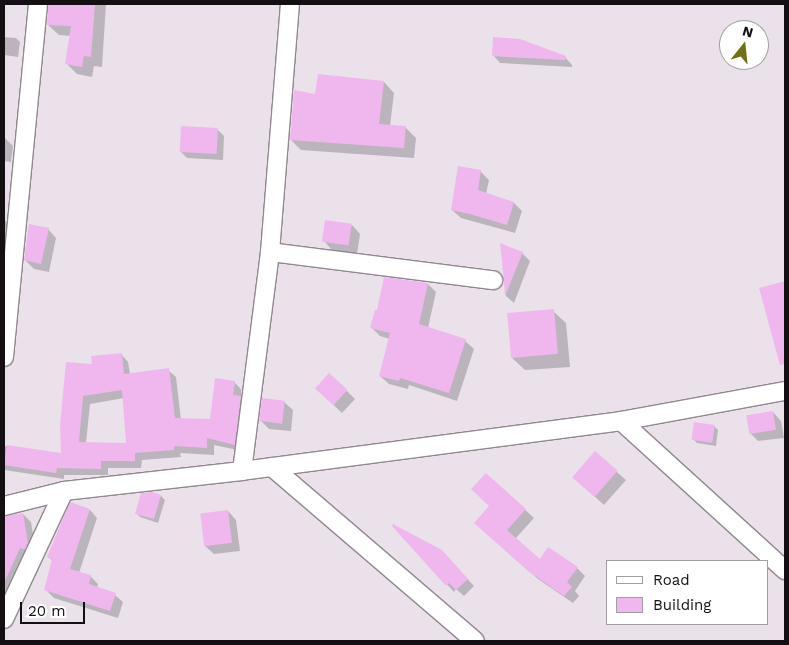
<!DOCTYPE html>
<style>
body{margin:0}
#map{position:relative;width:789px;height:645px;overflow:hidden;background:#ebe1eb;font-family:"Work Sans",sans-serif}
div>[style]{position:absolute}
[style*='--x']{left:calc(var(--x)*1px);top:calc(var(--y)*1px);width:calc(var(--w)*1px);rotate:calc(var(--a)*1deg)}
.shadow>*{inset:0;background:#0003}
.building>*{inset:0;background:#f0b7ef;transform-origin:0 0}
.roads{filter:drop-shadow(1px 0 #90878f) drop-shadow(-1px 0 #90878f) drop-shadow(0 1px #90878f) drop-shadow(0 -1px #90878f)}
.minor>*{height:18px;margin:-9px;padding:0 9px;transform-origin:9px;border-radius:9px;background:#fff}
span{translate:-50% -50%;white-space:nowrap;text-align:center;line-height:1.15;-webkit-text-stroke:5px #fff;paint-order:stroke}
.frame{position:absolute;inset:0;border:5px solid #130f13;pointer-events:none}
.legend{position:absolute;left:606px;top:560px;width:162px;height:65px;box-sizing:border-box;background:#fff;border:1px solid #a19fa1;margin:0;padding:6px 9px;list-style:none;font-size:15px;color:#130f13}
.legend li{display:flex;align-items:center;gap:10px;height:25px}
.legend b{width:25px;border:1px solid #a19fa1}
.north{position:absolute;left:719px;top:20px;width:50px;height:50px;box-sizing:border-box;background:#fff;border:1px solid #a19fa1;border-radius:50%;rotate:16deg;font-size:14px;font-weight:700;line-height:20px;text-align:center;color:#130f13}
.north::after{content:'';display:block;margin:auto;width:18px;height:22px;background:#707014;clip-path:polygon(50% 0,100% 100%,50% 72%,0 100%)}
.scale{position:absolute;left:20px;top:602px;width:65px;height:22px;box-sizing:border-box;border:2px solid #130f13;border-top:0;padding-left:6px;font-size:15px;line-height:18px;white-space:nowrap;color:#130f13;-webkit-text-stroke:4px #fff;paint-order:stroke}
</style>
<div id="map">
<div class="shadow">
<i style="clip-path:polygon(49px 4px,106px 4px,102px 67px,94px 66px,92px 77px,77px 74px,67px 64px,71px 36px,59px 35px,48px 25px)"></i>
<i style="clip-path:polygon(4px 37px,16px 38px,20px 42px,18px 57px,4px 55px)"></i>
<i style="clip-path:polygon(493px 55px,565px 57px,572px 65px,572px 67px,500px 63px)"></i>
<i style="clip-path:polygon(384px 82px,394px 93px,390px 126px,405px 127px,416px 138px,414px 158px,301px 150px,291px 140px,317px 96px)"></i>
<i style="clip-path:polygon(217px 129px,224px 136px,223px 160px,187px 158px,180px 151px)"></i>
<i style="clip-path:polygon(4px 137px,13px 146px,11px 162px,4px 161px)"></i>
<i style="clip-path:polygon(480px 171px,489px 180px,486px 194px,514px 203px,522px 211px,515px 233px,461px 218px,452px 210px)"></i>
<i style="clip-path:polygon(4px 219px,10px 226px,9px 245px,4px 244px)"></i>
<i style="clip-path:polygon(352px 225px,360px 234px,357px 254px,332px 250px,324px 241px)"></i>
<i style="clip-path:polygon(48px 229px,56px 238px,49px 272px,34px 269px,25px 260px)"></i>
<i style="clip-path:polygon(501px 244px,522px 253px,530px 261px,514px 303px,506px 296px)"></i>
<i style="clip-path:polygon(385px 278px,428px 284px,436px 292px,428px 328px,465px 341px,474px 349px,457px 401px,409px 385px,408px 389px,389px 384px,380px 376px,390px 339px,380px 336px,372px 328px,378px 312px)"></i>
<i style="clip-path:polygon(785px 282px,785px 352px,784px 353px,760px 289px)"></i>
<i style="clip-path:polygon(553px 311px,566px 323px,570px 367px,525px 370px,512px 358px)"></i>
<i style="clip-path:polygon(evenodd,121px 354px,128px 362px,130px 374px,168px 370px,176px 377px,181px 420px,211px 421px,234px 382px,241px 389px,241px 397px,248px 405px,242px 451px,214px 445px,214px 455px,180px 453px,181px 457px,142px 460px,141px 468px,108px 468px,108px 475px,64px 475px,64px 479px,4px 470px,4px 446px,62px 454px,94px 366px,121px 354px,124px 398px,127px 444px,86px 443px,90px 404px,124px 398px)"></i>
<i style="clip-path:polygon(347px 391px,355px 399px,342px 413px,325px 397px)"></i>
<i style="clip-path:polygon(284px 402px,293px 410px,291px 431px,269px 429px,260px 420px)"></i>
<i style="clip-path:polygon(773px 412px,781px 421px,784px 438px,758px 441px,750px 433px)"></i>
<i style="clip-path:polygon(714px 426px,718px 430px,716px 446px,697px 443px,693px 439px)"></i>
<i style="clip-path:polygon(595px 453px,626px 480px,604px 505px,582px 485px)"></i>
<i style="clip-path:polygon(486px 474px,534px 518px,515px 539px,540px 561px,577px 568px,585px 576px,575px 591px,579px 596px,573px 603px,538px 579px,484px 531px,491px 506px)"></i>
<i style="clip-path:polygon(161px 496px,165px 500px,158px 523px,140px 517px,136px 513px)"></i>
<i style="clip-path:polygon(90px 510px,97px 518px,79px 573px,90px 576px,98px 584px,97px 588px,115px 595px,123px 602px,118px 618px,54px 598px,46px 590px,53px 561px,48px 557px)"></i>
<i style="clip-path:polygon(228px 511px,236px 520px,240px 551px,214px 554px,205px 546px)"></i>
<i style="clip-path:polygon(23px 514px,31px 522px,36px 552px,4px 605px,4px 517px)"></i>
<i style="clip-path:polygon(393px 526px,448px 558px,474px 586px,464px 596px,456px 589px,454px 592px)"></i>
</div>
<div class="building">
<i style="clip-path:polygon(48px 4px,95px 4px,91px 57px,84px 56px,82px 67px,65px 64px,71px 26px,47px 25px)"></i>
<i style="clip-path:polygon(493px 37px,520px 39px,566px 56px,565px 60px,492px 56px)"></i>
<i style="clip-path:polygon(318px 74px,384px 81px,379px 124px,406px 126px,404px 148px,290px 140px,294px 90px,315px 94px)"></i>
<i style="left:181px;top:126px;width:37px;height:26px;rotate:3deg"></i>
<i style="clip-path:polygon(458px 166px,481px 170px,478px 190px,514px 202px,507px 225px,470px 214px,451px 210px)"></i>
<i style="left:325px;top:220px;width:27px;height:22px;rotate:8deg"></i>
<i style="clip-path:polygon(29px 224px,49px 228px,41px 264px,24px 260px)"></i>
<i style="clip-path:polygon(500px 243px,523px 252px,505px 296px,504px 281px)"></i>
<i style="clip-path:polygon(384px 277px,428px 283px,419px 324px,466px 339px,449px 393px,400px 378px,399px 381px,379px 376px,390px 333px,370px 328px,375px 310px,377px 310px)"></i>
<i style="clip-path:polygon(785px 281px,785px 364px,780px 365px,759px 288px)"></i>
<i style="left:554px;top:309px;width:45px;height:47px;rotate:85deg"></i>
<i style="clip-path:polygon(evenodd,122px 353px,124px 374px,169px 368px,175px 418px,210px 419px,215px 378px,235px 381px,233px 395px,241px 396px,235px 445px,207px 438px,207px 448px,174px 446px,174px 450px,135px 453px,135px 461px,101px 461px,101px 469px,57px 468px,56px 473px,4px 465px,7px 445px,61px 453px,60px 425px,66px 362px,92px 364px,91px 356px,122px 353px,122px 390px,126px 443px,79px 442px,83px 396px,122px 390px)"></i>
<i style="left:329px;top:373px;width:25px;height:21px;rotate:42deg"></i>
<i style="left:262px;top:398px;width:23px;height:23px;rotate:7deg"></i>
<i style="left:773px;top:411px;width:19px;height:27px;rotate:81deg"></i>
<i style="left:694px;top:422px;width:21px;height:18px;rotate:8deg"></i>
<i style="left:595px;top:451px;width:30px;height:35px;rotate:41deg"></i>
<i style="clip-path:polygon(486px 473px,526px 509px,507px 530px,540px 559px,548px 547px,578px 567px,567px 582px,572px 587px,564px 596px,528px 571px,474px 523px,489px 506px,471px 489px)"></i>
<i style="clip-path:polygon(152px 492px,161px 495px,154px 519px,135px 514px,141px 493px)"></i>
<i style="clip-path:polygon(70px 502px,90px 509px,70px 569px,91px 575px,89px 584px,116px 593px,110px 611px,44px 590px,52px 559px,47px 557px)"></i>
<i style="left:228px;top:510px;width:33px;height:28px;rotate:83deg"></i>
<i style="clip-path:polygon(23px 513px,28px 543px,25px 550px,20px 548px,4px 583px,4px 516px)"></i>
<i style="clip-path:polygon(393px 524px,442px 550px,468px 579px,456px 590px,449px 583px,446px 586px,392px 526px)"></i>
</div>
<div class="roads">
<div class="minor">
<i style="--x:270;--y:252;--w:225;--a:7.2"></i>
<i style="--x:4;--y:357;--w:355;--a:-84.5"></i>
<i style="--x:621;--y:421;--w:222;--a:42.3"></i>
<i style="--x:272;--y:467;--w:267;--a:40.6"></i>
<i style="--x:242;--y:471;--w:221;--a:-82.7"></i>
<i style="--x:270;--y:252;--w:249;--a:-85.4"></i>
<i style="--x:4;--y:506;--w:62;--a:-14"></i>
<i style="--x:64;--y:491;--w:179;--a:-6.4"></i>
<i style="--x:242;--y:471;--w:382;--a:-7.5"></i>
<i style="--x:621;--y:421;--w:167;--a:-10.4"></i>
<i style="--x:4;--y:619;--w:141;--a:-64.9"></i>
</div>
</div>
<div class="frame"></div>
<ul class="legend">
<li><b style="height:6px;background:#fff"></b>Road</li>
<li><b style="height:14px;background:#f0b7ef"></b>Building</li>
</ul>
<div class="north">N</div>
<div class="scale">20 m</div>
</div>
